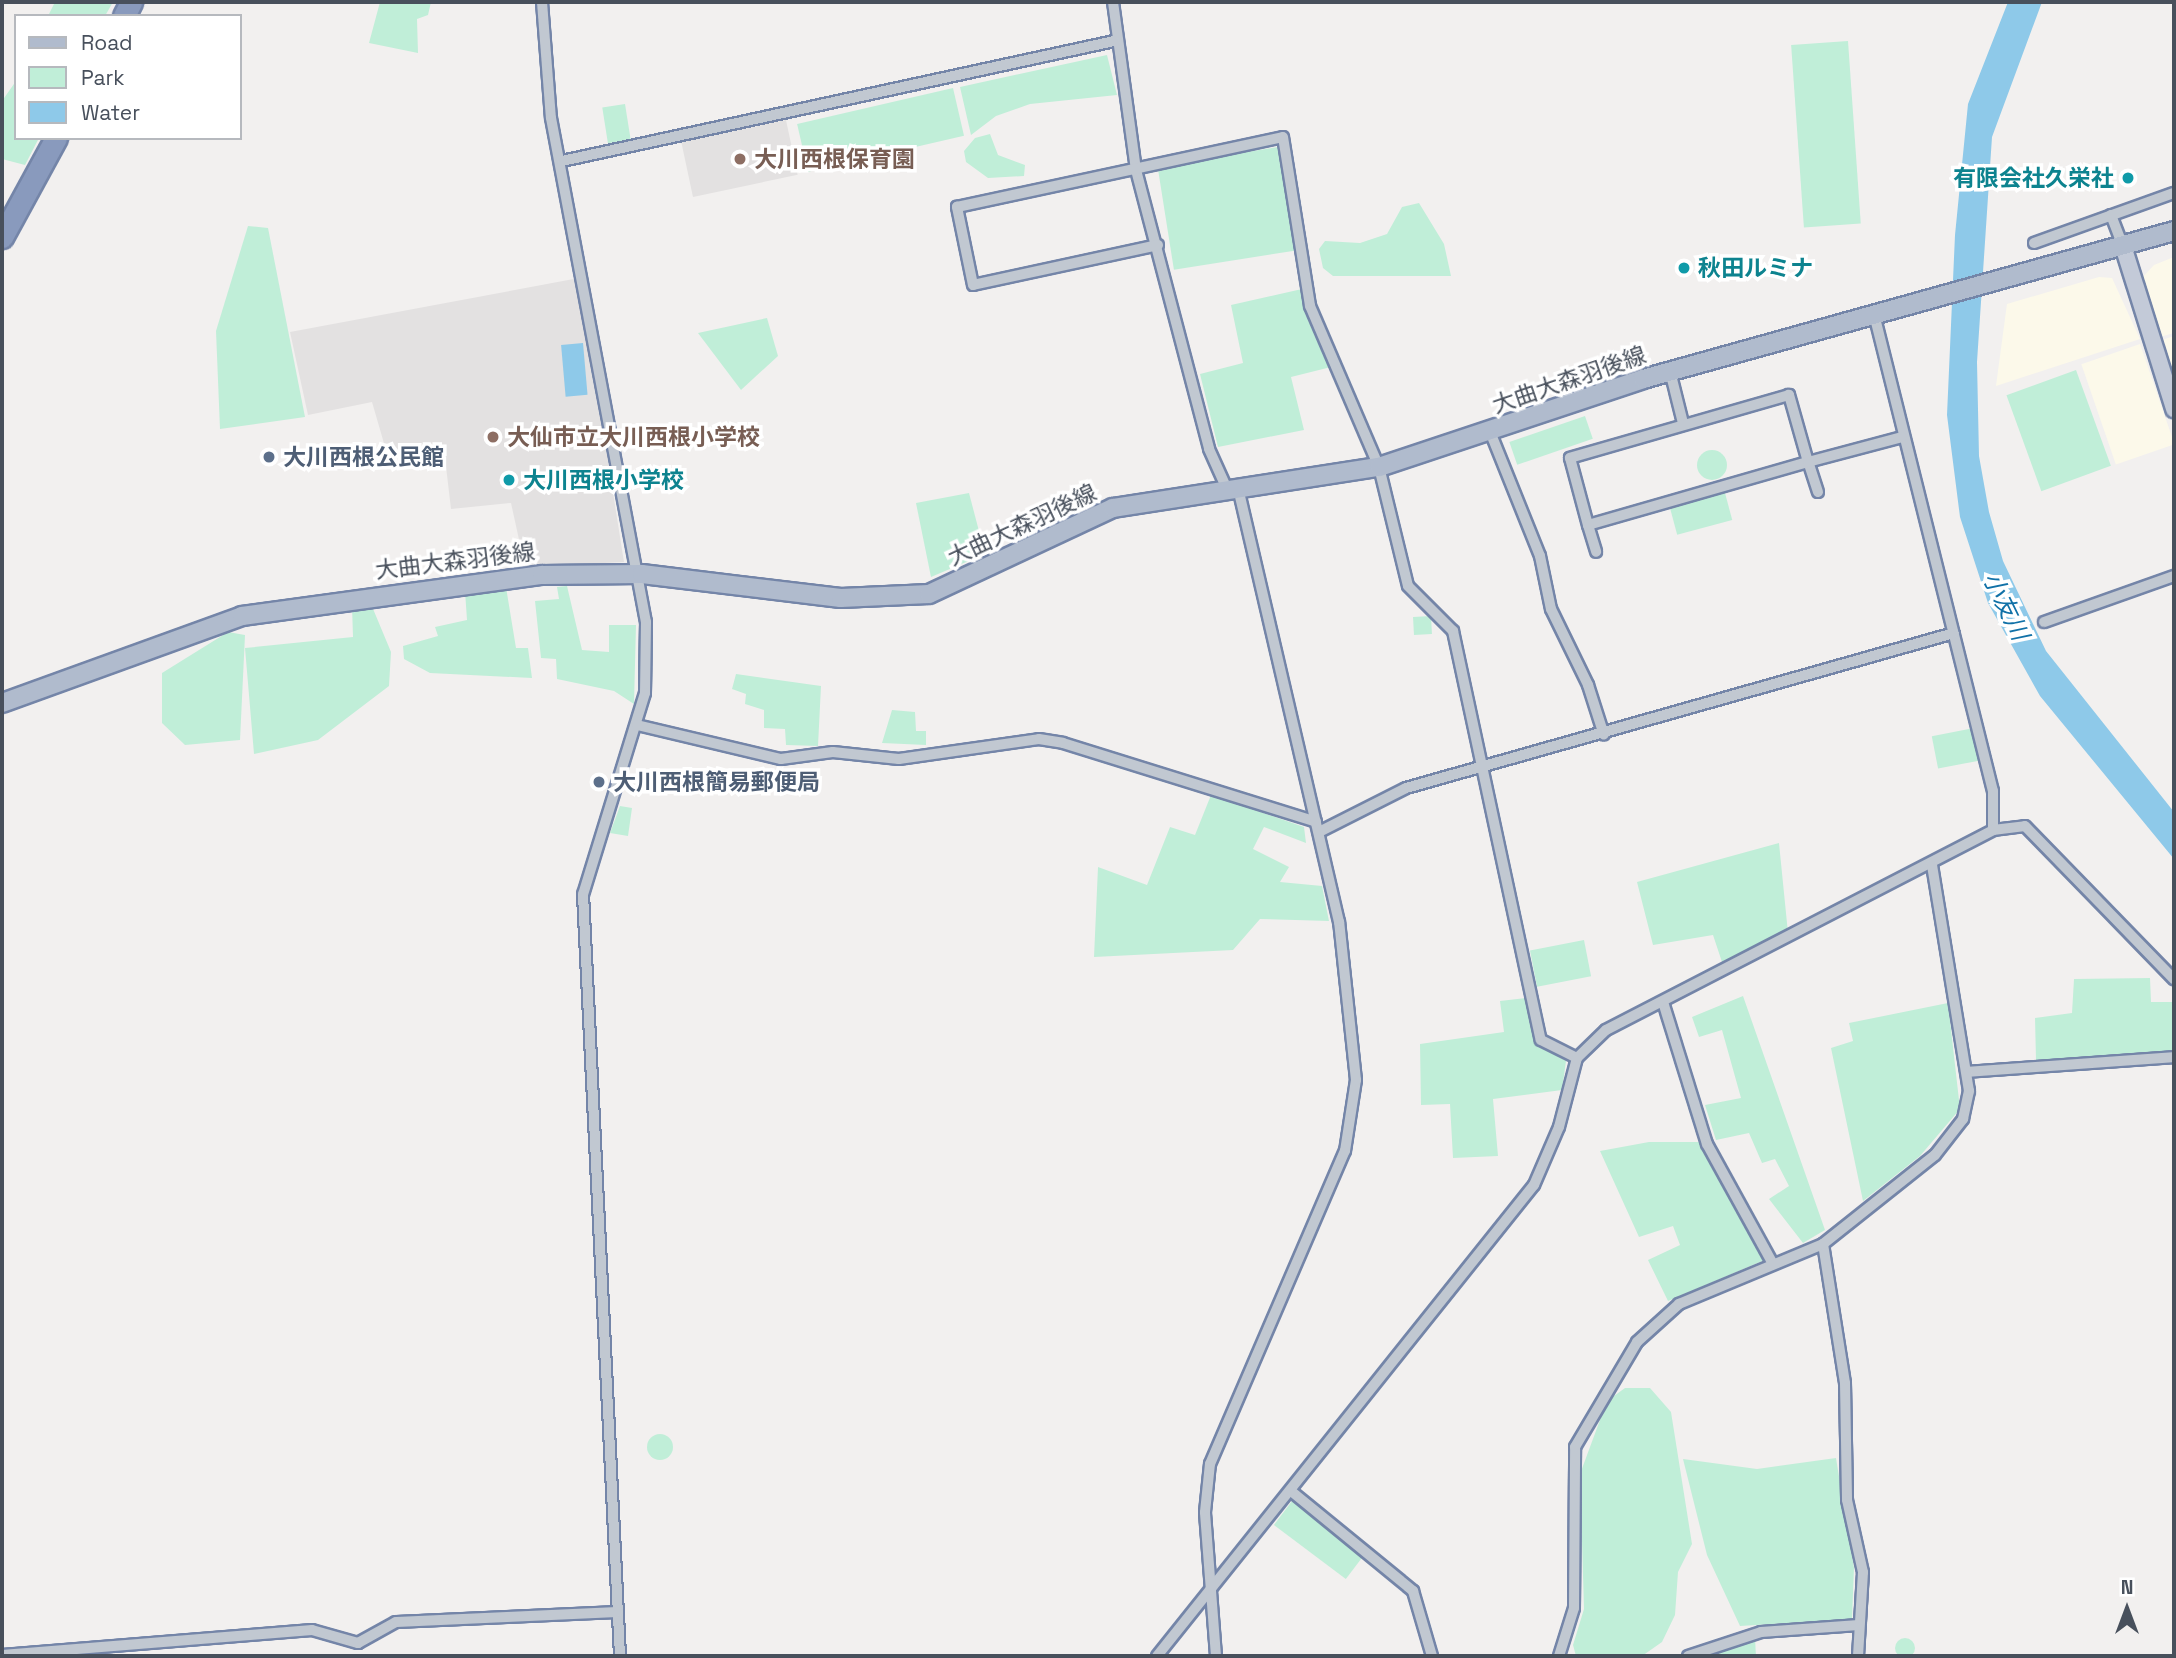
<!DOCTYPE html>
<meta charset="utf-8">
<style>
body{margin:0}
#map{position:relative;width:2176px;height:1658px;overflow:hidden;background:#f2f0ef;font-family:"Space Grotesk","Noto Sans JP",sans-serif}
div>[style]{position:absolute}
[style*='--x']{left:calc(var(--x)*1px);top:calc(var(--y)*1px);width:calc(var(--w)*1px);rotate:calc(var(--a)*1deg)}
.commercial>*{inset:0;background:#fcf9ea;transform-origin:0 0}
.education>*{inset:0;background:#e3e1e1;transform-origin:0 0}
.green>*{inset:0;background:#c0eed8;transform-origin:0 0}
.round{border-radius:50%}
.water>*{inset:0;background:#8ec9e9;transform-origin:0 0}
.roads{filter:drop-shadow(2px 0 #7485a8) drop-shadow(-2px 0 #7485a8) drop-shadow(0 2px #7485a8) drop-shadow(0 -2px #7485a8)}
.street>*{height:10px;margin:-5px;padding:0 5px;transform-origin:5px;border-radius:5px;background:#c1c8d1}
.secondary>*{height:16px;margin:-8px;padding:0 8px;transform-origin:8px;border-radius:8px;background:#c3cad8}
.primary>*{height:18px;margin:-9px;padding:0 9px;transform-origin:9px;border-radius:9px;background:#b0bbcd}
.highway>*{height:21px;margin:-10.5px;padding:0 10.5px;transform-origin:10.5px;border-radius:10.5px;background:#899abd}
.dots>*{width:19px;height:19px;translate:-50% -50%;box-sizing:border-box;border:4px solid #fff;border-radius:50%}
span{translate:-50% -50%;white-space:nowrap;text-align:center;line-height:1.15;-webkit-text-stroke:7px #fff;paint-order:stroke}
.education-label{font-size:23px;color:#785e54;font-weight:700}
.left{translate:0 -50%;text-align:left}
.culture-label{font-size:23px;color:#0d838f;font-weight:700}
.right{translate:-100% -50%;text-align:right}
.street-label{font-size:23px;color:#48505c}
.service-label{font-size:23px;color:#4e5e75;font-weight:700}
.water-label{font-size:24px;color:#1171a7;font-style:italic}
.frame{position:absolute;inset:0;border:4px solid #48505c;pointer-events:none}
.legend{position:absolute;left:14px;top:14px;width:228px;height:126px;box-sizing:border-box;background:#fff;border:2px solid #b6b9be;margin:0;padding:9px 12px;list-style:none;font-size:21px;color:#48505c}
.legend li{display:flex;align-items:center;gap:14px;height:35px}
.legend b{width:35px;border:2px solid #b6b9be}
.north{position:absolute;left:2092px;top:1574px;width:70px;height:70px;-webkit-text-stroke:5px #fff;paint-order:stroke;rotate:0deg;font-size:19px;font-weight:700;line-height:28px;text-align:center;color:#48505c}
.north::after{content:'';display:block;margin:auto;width:24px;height:32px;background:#48505c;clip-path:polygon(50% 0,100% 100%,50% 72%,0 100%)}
</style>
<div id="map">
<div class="commercial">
<i style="clip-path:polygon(2174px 257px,2174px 333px,2160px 337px,2141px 279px,2154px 265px)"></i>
<i style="clip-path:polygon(2099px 277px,2112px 278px,2140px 339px,1996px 386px,2007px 304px)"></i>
<i style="clip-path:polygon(2174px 336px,2174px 378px,2162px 340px)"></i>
<i style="left:2140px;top:344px;width:106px;height:62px;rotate:71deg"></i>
</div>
<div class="education">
<i style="left:786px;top:120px;width:56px;height:107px;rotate:78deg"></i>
<i style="clip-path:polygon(579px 278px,624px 562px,525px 567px,511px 503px,451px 509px,445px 458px,392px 471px,372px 402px,308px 415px,290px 332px)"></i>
</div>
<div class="green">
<i style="clip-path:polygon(55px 2px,113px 2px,105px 16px,48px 16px)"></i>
<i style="clip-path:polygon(380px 2px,431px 2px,428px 15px,417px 19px,418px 53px,369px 43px)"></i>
<i style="left:1848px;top:41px;width:183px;height:57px;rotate:86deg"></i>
<i style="clip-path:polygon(1107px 55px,1117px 95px,1030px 104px,996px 116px,971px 135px,960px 87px)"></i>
<i style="clip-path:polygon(16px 81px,16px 138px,39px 138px,25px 165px,2px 159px,2px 101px)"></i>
<i style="left:953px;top:88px;width:49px;height:160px;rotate:77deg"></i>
<i style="left:625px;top:104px;width:36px;height:23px;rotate:81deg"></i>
<i style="clip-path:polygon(990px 134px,998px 155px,1025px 165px,1024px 176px,988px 178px,966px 162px,964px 151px,975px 138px)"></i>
<i style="left:1278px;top:147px;width:105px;height:122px;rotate:81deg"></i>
<i style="clip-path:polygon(1419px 203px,1444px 244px,1451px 276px,1333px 276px,1323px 268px,1319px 249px,1325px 241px,1360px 243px,1387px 234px,1402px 207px)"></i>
<i style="clip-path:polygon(248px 226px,268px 228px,305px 417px,220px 429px,216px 331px)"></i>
<i style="clip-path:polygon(1302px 289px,1331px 367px,1291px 377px,1304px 430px,1218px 447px,1200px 374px,1243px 363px,1231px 305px)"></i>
<i style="clip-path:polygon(767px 318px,778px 356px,741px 390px,698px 333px)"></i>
<i style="left:2076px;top:370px;width:102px;height:74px;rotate:70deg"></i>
<i style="left:1585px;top:416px;width:24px;height:80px;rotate:71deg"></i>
<i class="round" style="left:1697px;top:450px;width:30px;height:30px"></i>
<i style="clip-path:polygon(969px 493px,985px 554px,931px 577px,916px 503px)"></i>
<i style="left:1725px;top:493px;width:28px;height:57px;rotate:75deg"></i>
<i style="clip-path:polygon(567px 586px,582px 650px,609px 652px,609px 625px,636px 625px,634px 704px,614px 691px,557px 679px,556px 659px,541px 658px,535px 601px,559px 599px,557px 587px)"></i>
<i style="clip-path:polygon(506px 587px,516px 648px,528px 648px,532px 678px,430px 673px,404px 659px,403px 646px,438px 636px,435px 627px,467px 620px,465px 591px)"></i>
<i style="clip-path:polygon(371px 604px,391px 652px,389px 686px,318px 740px,254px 754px,245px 648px,353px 637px,352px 606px)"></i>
<i style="left:1431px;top:616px;width:18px;height:18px;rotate:87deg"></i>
<i style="clip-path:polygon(228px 632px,245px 635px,240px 740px,185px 745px,162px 723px,162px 673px)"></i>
<i style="clip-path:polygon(736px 674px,821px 686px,818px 746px,786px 745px,785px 729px,764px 728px,764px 710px,745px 704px,746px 694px,732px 689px)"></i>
<i style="clip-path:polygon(892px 710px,915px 712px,916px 731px,926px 731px,926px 745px,882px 743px)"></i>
<i style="left:1974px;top:728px;width:33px;height:43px;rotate:79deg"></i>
<i style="clip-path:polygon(1211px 795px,1304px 827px,1306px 843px,1264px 827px,1253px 849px,1289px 867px,1280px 882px,1322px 886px,1329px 921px,1260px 919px,1233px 950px,1094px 957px,1098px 867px,1147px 885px,1170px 827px,1195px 835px)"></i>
<i style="clip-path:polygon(620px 806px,632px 808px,628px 836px,610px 833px)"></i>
<i style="clip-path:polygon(1779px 843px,1788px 933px,1723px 965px,1713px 935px,1653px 945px,1637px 882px)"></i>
<i style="left:1584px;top:940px;width:37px;height:55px;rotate:79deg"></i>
<i style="clip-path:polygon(2150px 978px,2151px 1002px,2174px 1002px,2174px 1052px,2036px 1060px,2035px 1018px,2072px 1013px,2074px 979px)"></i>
<i style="clip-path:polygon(1743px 996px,1825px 1230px,1803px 1243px,1769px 1199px,1789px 1186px,1775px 1159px,1762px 1163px,1749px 1133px,1716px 1140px,1705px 1105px,1741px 1098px,1722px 1030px,1699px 1037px,1692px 1017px)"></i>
<i style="clip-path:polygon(1527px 998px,1536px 1043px,1566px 1061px,1562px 1090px,1493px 1099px,1498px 1156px,1453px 1158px,1450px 1104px,1421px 1105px,1420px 1044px,1504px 1032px,1500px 1001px)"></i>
<i style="clip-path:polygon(1948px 1003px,1960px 1109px,1920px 1156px,1863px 1201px,1831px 1048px,1853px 1041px,1849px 1023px)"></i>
<i style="clip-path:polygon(1649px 1142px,1701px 1142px,1767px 1259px,1668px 1301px,1648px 1260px,1680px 1245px,1673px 1226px,1639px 1237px,1600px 1151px)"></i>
<i style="clip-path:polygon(1625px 1388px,1650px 1388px,1671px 1412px,1692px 1544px,1678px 1572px,1675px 1615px,1662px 1642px,1642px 1656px,1576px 1656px,1573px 1645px,1584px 1609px,1580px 1474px,1607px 1401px)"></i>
<i class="round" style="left:647px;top:1434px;width:26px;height:26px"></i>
<i style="clip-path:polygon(1836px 1458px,1854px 1568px,1852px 1619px,1740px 1626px,1707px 1555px,1683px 1459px,1757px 1469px)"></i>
<i style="left:1292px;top:1501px;width:90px;height:30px;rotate:37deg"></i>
<i class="round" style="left:1895px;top:1638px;width:20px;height:20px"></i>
<i style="clip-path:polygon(1755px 1639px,1756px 1656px,1708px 1656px,1745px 1642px)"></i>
</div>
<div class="water">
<i style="clip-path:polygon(2008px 2px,2042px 2px,1992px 137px,1977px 362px,1979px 456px,1989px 512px,2003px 561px,2046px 651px,2174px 812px,2174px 859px,2040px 696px,1988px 603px,1960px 517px,1947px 415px,1955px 235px,1968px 104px)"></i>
<i style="left:583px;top:343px;width:52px;height:22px;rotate:85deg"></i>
</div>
<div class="roads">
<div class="street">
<i style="--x:542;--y:2;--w:116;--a:85.6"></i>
<i style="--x:551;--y:118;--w:513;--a:79.33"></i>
<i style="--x:646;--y:622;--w:71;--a:90.8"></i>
<i style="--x:645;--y:693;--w:210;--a:107.1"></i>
<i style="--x:583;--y:894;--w:763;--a:87.22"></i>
<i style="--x:1113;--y:2;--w:170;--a:82.2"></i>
<i style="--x:1136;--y:170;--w:288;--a:75.3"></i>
<i style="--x:1209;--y:449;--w:44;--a:65.8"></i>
<i style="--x:562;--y:161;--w:565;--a:-12.26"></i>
<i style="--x:2111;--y:215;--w:36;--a:69"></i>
<i style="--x:2034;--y:243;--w:149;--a:-19.7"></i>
<i style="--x:1158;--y:245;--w:189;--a:167.8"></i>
<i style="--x:973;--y:285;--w:80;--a:-101.6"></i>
<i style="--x:957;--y:207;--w:333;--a:-12.1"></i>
<i style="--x:1283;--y:137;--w:171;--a:80.9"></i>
<i style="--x:1310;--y:306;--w:175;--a:66.8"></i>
<i style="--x:1379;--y:467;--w:122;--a:76.3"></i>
<i style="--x:1408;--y:586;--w:64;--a:45"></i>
<i style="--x:1453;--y:631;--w:418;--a:77.9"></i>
<i style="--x:1541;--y:1040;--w:40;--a:26.6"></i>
<i style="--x:1875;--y:318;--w:487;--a:76"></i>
<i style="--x:1993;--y:791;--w:39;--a:90"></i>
<i style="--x:1670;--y:371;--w:54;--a:76"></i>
<i style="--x:1491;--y:434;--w:131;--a:68.1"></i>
<i style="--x:1540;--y:556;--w:54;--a:78.3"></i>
<i style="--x:1551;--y:609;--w:85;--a:64"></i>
<i style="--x:1588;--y:685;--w:52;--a:72.3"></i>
<i style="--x:1818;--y:492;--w:32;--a:-108"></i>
<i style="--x:1808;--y:462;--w:70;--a:-105.8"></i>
<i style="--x:1789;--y:395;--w:228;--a:164"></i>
<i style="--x:1570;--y:458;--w:69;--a:75"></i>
<i style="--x:1588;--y:525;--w:229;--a:-16"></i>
<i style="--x:1808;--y:462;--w:97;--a:-14.9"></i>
<i style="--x:1588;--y:525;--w:28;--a:73"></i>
<i style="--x:2044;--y:622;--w:138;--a:-19.5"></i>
<i style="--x:637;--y:725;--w:148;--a:13.3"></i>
<i style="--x:781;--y:759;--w:52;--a:-7.7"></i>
<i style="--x:833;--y:752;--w:66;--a:6.1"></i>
<i style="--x:899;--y:759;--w:141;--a:-8.1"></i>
<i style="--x:1039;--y:739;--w:24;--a:9"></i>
<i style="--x:1063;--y:743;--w:265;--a:17.3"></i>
<i style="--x:1319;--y:832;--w:97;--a:-26.8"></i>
<i style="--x:1406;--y:788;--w:569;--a:-15.79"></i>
<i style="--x:1663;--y:1002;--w:149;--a:72.8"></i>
<i style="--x:1707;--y:1144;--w:137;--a:61.2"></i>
<i style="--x:1967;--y:1072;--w:208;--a:-4.1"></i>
<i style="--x:1823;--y:1244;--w:141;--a:81"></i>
<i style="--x:1845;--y:1383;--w:117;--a:89"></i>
<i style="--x:1847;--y:1500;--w:74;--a:77.5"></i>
<i style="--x:1863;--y:1572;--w:84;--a:93.4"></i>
<i style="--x:1291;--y:1491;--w:158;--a:39.3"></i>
<i style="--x:1413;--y:1591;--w:68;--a:73.7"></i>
<i style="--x:2;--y:1655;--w:311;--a:-4.6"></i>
<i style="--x:312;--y:1630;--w:48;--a:15.8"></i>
<i style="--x:358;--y:1643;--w:43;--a:-28.9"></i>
<i style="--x:396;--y:1622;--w:222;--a:-2.6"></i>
<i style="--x:1157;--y:1656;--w:603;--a:-51.33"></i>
<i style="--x:1534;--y:1185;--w:63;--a:-66.7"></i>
<i style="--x:1559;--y:1127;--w:71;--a:-75.4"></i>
<i style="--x:1577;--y:1058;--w:40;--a:-44"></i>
<i style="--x:1606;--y:1030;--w:436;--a:-27.3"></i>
<i style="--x:1993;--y:830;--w:32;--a:-7"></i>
<i style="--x:2025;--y:826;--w:214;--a:45.8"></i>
<i style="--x:1216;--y:1656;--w:144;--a:-94.4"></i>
<i style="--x:1205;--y:1512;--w:48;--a:-84.1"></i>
<i style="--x:1210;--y:1464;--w:341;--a:-66.7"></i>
<i style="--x:1345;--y:1151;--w:72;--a:-81.2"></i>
<i style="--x:1356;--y:1080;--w:159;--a:-96.1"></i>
<i style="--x:1339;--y:922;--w:446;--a:-103.1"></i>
<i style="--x:1559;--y:1656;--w:50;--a:-72.6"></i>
<i style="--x:1574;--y:1608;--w:161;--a:-89.6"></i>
<i style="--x:1575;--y:1447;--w:122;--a:-59.4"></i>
<i style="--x:1637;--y:1342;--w:57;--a:-42.1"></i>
<i style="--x:1679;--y:1304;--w:156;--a:-22.6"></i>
<i style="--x:1823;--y:1244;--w:143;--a:-38.5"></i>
<i style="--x:1935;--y:1155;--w:46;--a:-52.1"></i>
<i style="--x:1963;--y:1119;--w:29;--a:-78"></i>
<i style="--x:1969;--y:1091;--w:230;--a:-99.3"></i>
<i style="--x:1688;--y:1656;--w:77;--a:-18.2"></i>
<i style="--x:1761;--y:1632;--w:98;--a:-4.1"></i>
</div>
<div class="secondary">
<i style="--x:2124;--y:249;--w:168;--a:72.6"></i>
</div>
<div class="primary">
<i style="--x:2;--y:703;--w:255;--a:-19.9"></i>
<i style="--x:242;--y:616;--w:303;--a:-7.8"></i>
<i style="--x:542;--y:575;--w:100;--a:-0.6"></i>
<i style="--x:642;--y:574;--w:200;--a:6.9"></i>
<i style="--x:841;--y:598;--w:88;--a:-2.6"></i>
<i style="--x:929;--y:594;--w:203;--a:-25.1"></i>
<i style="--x:1113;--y:508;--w:269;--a:-8.8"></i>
<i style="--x:1379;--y:467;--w:278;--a:-18.4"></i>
<i style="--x:1643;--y:379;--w:551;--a:-15.57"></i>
</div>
<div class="highway">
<i style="--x:124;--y:16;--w:16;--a:-63"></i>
<i style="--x:2;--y:237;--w:113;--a:-61.4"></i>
</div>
</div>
<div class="dots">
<i style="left:740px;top:159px;background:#8d6e63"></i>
<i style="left:2128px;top:178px;background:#0f9aa8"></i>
<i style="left:1684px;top:268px;background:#0f9aa8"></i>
<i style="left:493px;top:437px;background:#8d6e63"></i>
<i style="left:269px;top:457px;background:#5c6f8a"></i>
<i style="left:509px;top:480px;background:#0f9aa8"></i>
<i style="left:599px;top:782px;background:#5c6f8a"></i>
</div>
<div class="education-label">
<span class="left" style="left:754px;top:159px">大川西根保育園</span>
<span class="left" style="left:507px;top:437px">大仙市立大川西根小学校</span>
</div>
<div class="culture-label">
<span class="right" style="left:2114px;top:178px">有限会社久栄社</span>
<span class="left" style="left:1698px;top:268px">秋田ルミナ</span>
<span class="left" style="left:523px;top:480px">大川西根小学校</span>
</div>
<div class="street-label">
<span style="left:1569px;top:380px;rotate:-19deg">大曲大森羽後線</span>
<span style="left:1022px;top:525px;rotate:-25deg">大曲大森羽後線</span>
<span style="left:455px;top:561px;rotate:-7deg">大曲大森羽後線</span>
</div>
<div class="service-label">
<span class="left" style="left:283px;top:457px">大川西根公民館</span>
<span class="left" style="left:613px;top:782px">大川西根簡易郵便局</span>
</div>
<div class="water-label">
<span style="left:2006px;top:606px;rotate:64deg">小友川</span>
</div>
<div class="frame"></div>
<ul class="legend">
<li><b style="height:9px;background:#b0bbcd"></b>Road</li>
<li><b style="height:19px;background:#c0eed8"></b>Park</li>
<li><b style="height:19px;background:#8ec9e9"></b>Water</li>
</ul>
<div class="north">N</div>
</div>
